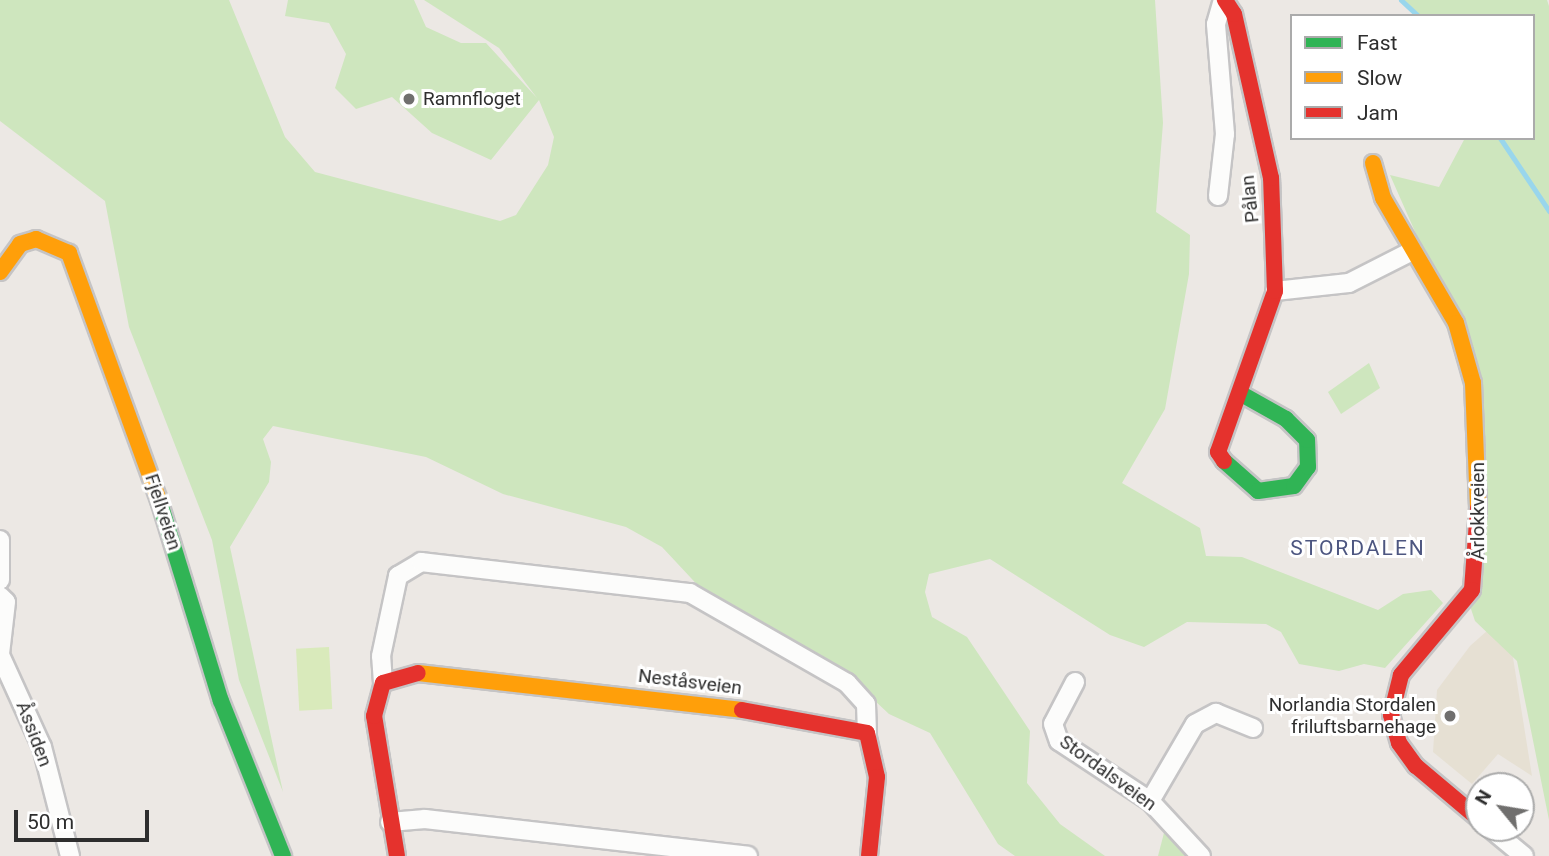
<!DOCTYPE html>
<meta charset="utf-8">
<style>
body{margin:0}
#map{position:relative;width:1549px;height:856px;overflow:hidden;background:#ece8e4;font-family:Roboto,sans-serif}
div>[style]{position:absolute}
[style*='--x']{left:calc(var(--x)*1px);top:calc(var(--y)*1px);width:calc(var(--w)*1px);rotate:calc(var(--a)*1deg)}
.education>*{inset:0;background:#e6e0d3}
.green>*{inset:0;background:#cee6be}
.pitch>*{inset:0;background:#d9eabb;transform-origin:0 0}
.stream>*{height:5px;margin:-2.5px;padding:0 2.5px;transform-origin:2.5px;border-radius:2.5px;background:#99d6ec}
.roads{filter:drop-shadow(2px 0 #c5c4c5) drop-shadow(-2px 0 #c5c4c5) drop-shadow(0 2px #c5c4c5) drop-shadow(0 -2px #c5c4c5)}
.street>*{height:18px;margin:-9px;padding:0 9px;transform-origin:9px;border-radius:9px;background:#fcfcfb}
.fast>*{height:16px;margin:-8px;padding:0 8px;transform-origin:8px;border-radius:8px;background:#30b455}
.slow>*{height:16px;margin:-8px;padding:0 8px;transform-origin:8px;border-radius:8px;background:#ff9f0a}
.jam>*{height:16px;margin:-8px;padding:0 8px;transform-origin:8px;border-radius:8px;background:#e5322d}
.dots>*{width:19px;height:19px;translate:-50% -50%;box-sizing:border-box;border:4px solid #fff;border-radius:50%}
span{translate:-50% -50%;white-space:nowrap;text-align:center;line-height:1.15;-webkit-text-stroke:6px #fff;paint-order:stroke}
.poi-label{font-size:19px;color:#2e2e2e}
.left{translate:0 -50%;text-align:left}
.right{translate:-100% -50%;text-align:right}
.street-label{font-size:19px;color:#2e2e2e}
.neighbourhood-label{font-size:21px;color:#4d5680;letter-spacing:2px}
.legend{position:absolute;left:1290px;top:14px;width:245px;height:126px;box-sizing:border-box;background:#fff;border:2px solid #ababab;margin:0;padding:9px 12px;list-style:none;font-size:21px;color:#2e2e2e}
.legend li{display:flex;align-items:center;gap:14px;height:35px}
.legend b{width:35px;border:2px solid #ababab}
.north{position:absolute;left:1465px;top:772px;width:70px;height:70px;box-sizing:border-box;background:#fff;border:2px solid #ababab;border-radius:50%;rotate:300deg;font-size:19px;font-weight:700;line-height:28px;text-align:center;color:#2e2e2e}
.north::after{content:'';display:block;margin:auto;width:24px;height:32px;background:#706f6e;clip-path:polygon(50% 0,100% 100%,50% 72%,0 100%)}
.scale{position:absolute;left:14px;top:810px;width:135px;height:32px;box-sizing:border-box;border:4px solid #2e2e2e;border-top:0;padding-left:9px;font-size:21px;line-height:24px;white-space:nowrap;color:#2e2e2e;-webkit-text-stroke:5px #fff;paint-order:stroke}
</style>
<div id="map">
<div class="education">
<i style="clip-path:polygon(1506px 614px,1532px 776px,1498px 754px,1472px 784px,1433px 752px,1437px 690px,1470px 646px)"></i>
</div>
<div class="green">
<i style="clip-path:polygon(0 0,229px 0,285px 137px,315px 172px,500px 221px,516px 215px,548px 165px,554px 137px,539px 100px,491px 160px,432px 133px,392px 97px,356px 109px,335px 88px,346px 54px,329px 23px,285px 16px,288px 0,414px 0,426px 27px,461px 43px,486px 43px,537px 98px,499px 48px,424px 0,1155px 0,1163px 123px,1156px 212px,1190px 235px,1189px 274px,1165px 409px,1122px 483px,1200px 528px,1206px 556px,1242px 557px,1378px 610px,1403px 594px,1431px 590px,1443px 603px,1385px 668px,1364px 664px,1339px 671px,1299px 664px,1281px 632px,1266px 624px,1187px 622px,1144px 647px,1110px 635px,990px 559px,929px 574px,925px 592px,932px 617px,967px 637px,1030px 731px,1027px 783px,1060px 824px,1105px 856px,1015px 856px,998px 844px,930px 733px,889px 714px,843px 671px,705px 593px,662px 547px,626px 527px,503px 494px,426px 457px,273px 426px,263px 439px,271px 462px,269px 482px,230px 547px,283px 792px,239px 680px,212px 540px,129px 327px,105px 201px,0 121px)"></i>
<i style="clip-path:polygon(1404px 0,1547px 0,1549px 6px,1549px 820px,1517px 661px,1475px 621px,1471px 609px,1482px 383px,1390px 175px,1439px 187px,1465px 138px,1533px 138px,1533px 16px,1421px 16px)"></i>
<i style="clip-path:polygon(1369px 363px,1380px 388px,1341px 414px,1328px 392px)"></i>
<i style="clip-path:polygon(1165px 829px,1192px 856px,1158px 856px)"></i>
</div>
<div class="pitch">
<i style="left:329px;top:647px;width:62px;height:33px;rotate:87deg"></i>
</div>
<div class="stream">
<i style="--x:1401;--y:0;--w:23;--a:43"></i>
<i style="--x:1500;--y:138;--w:88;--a:56.1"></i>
</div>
<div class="roads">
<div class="street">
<i style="--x:1218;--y:196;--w:62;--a:-83.6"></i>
<i style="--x:1225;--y:134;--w:110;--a:-94.7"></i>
<i style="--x:1216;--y:24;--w:25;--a:-74"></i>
<i style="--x:1275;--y:291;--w:74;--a:-6.2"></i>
<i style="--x:1349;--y:283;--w:71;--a:-26.9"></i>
<i style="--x:0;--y:540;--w:40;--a:90"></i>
<i style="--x:0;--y:596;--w:8;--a:45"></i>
<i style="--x:6;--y:602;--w:52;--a:96.6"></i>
<i style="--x:0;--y:655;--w:101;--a:65.5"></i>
<i style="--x:42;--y:747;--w:113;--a:75.6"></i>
<i style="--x:1075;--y:682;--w:47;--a:117.6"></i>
<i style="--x:1053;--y:724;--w:18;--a:71"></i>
<i style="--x:1059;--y:741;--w:109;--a:33.4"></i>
<i style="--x:1150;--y:801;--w:75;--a:47.2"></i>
<i style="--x:383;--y:683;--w:27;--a:-94"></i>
<i style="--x:381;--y:656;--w:82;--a:-78"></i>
<i style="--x:398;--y:576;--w:27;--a:-31"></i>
<i style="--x:421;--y:562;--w:271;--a:6.6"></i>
<i style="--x:690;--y:593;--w:181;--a:29.8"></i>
<i style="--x:847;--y:683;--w:28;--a:48"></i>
<i style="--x:866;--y:704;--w:29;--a:88"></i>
<i style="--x:1150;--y:801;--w:89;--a:-59.7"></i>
<i style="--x:1195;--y:724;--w:24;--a:-28"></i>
<i style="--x:1216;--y:713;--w:40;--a:22"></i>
<i style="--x:390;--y:822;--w:35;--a:-5"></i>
<i style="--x:425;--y:819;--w:325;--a:6.5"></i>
<i style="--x:1490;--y:828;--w:44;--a:39.5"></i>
</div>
<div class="fast">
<i style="--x:1224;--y:461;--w:45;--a:41.4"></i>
<i style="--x:1258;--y:491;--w:36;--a:-8"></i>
<i style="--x:1294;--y:486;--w:24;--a:-54"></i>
<i style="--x:1308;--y:467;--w:27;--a:-92"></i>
<i style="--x:1307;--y:440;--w:30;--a:-135"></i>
<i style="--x:1286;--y:419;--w:49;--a:-150.8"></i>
<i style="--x:159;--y:500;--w:210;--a:72.9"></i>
<i style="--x:221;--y:701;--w:167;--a:68.2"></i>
</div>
<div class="slow">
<i style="--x:1373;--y:163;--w:36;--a:74"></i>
<i style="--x:1383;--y:198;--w:145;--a:59.7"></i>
<i style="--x:1456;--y:323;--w:62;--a:74.2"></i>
<i style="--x:1473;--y:383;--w:125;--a:87.7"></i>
<i style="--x:0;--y:272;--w:34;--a:-54"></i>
<i style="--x:20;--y:244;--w:17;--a:-17"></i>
<i style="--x:36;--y:239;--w:36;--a:23"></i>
<i style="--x:69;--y:253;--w:263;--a:70"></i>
<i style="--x:418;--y:673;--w:326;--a:6.5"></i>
</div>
<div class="jam">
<i style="--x:1224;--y:461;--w:11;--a:-124"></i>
<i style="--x:1218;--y:452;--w:171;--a:-70.5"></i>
<i style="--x:1275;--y:291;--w:113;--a:-92"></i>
<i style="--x:1271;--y:178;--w:168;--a:-102.7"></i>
<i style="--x:1234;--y:14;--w:17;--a:-123"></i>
<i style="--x:1478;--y:508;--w:82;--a:94.2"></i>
<i style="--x:1472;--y:590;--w:111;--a:129.9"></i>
<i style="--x:1401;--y:675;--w:41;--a:104"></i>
<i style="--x:1391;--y:715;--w:29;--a:74"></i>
<i style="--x:1399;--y:743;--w:29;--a:54"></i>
<i style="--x:1416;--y:766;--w:82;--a:40.1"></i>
<i style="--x:742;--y:710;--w:127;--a:10.4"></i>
<i style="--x:867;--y:733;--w:45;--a:77.2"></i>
<i style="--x:877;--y:777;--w:79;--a:95.8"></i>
<i style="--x:397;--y:856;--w:142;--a:-99.3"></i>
<i style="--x:374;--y:716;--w:34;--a:-75"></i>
<i style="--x:383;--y:683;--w:36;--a:-16"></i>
</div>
</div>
<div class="dots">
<i style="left:409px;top:99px;background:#706f6e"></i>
<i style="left:1450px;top:716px;background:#706f6e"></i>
</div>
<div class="poi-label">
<span class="left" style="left:423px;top:99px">Ramnfloget</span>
<span class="right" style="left:1436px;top:716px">Norlandia Stordalen<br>friluftsbarnehage</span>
</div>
<div class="street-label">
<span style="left:1250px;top:199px;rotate:-96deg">Pålan</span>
<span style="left:1478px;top:511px;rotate:-90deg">Årlokkveien</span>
<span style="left:163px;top:512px;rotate:72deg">Fjellveien</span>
<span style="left:690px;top:682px;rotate:7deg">Neståsveien</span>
<span style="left:34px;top:734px;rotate:69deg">Åssiden</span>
<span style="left:1108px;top:773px;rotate:36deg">Stordalsveien</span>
</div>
<div class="neighbourhood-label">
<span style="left:1358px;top:548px">STORDALEN</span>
</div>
<ul class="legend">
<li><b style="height:9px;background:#30b455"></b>Fast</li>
<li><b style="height:9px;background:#ff9f0a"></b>Slow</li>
<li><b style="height:9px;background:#e5322d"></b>Jam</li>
</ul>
<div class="north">N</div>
<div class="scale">50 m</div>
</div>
